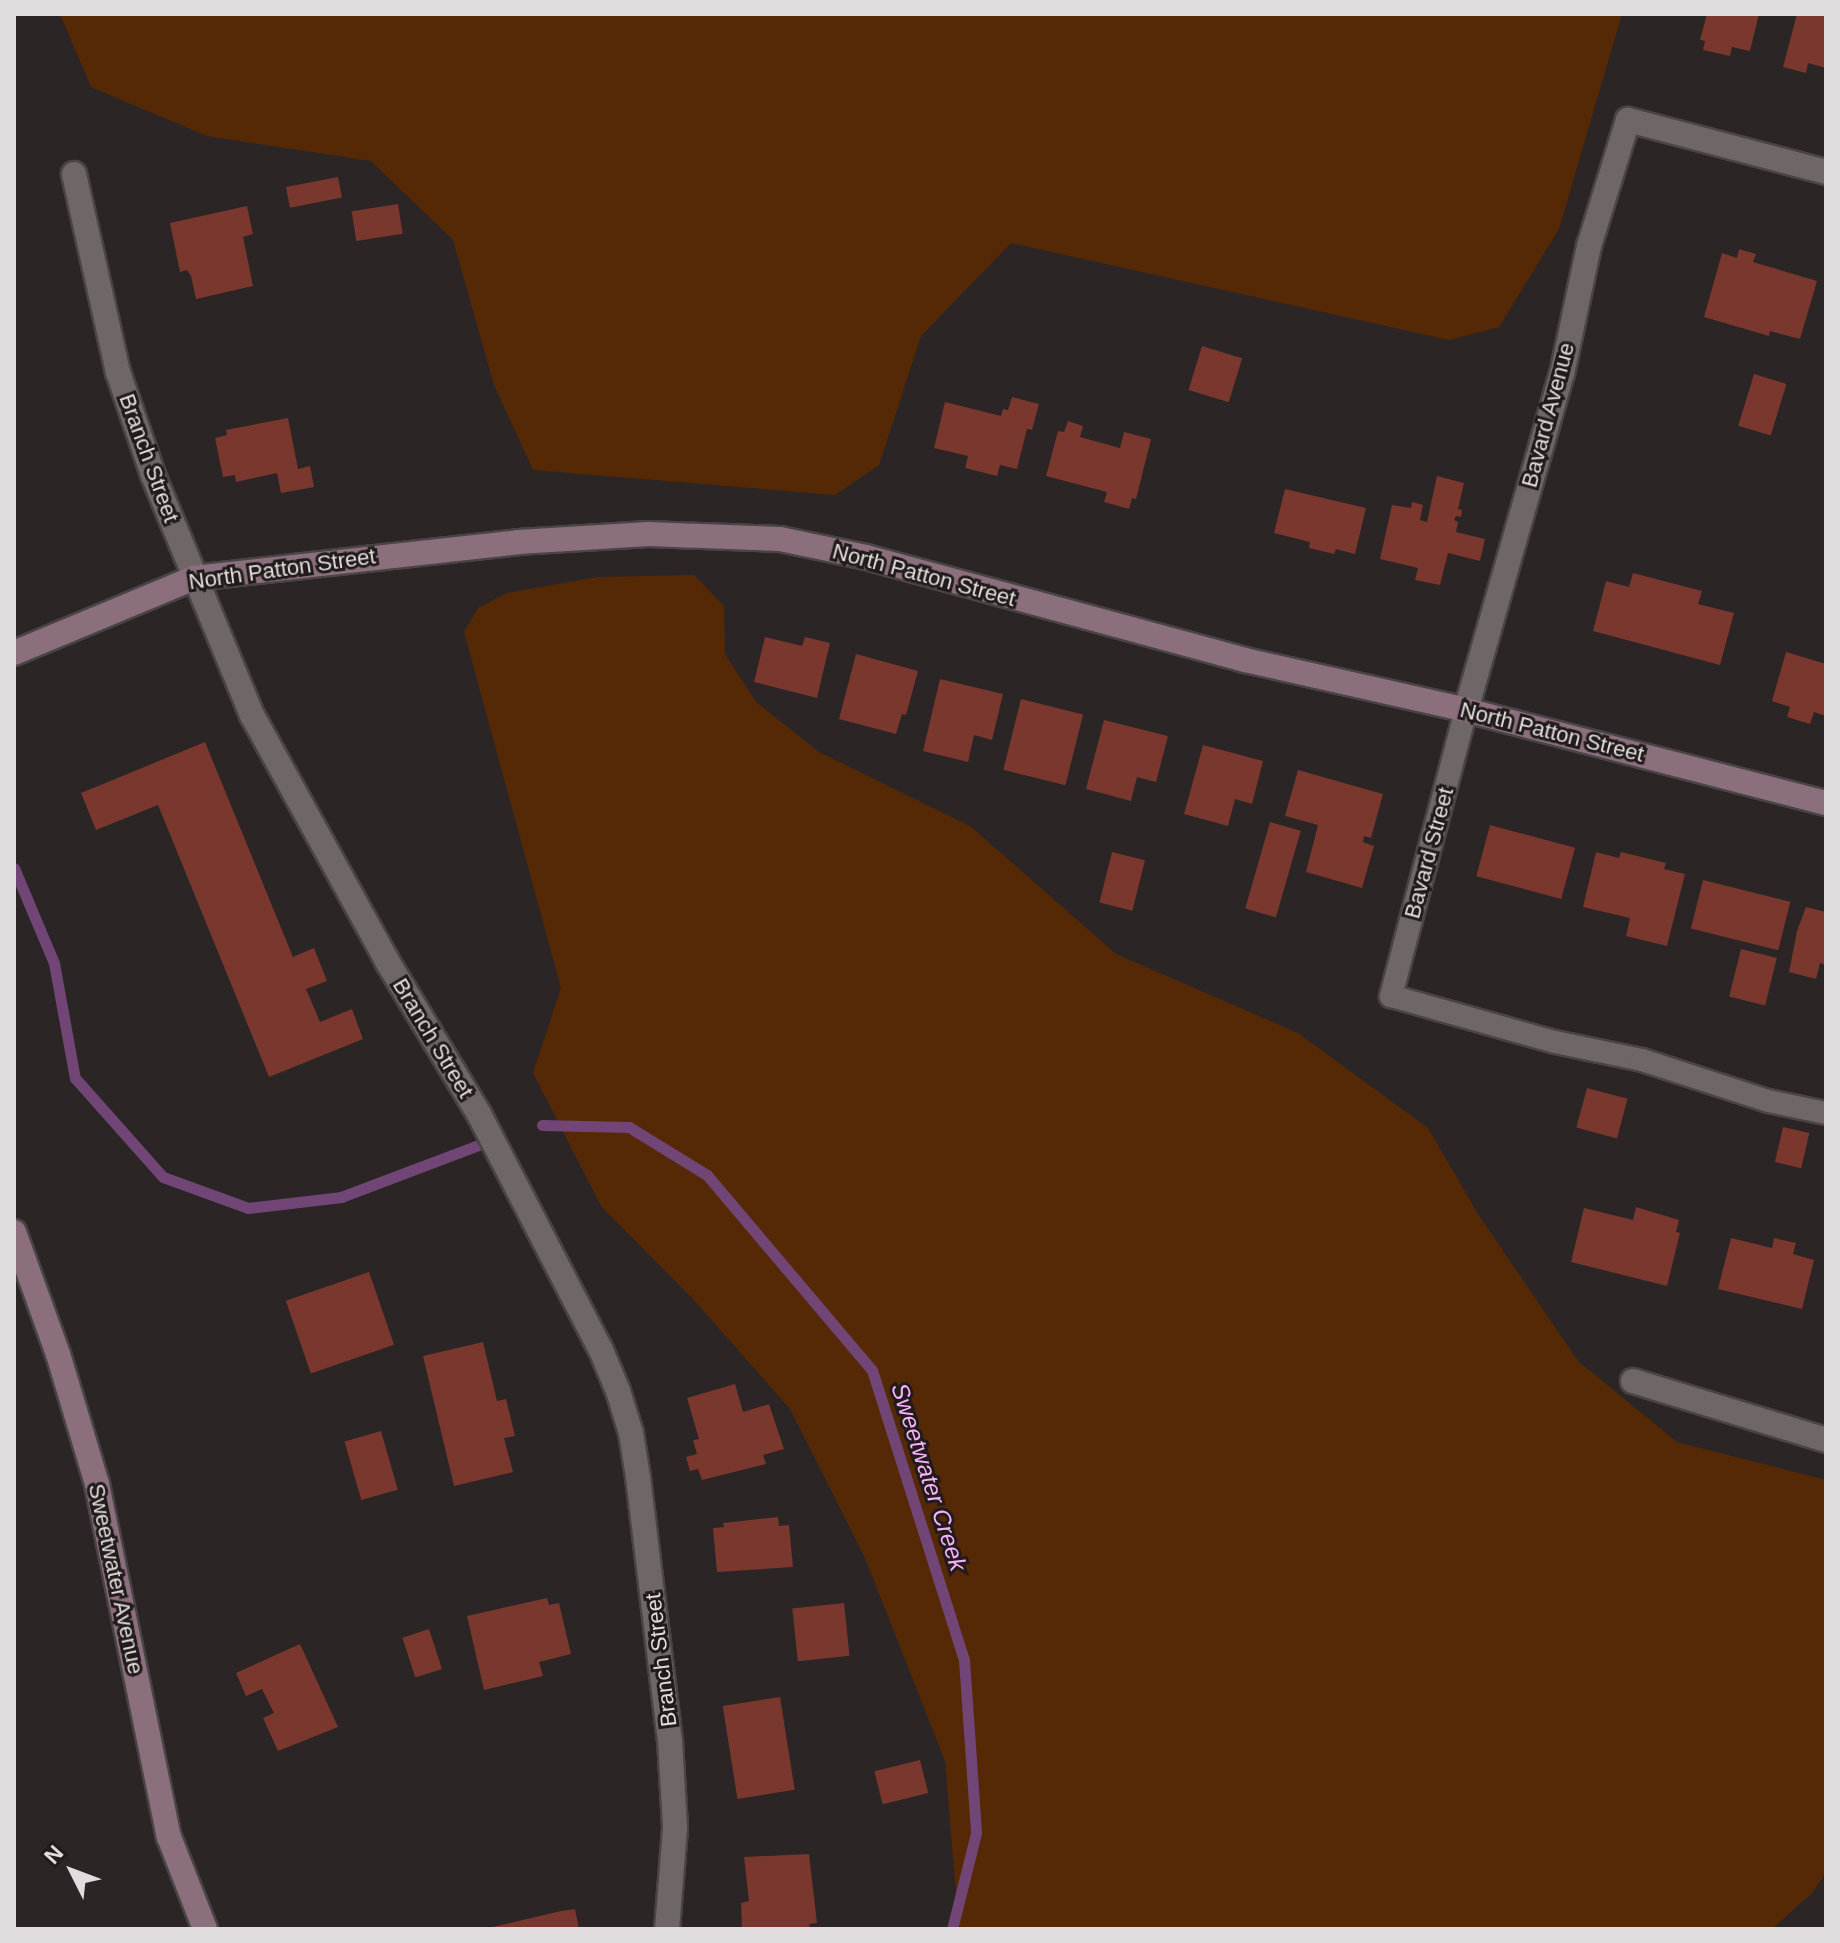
<!DOCTYPE html>
<style>
body{margin:0}
#map{position:relative;width:1840px;height:1943px;overflow:hidden;background:#2b2526;font-family:Arial,sans-serif}
div>[style]{position:absolute}
[style*='--x']{left:calc(var(--x)*1px);top:calc(var(--y)*1px);width:calc(var(--w)*1px);rotate:calc(var(--a)*1deg)}
.green>*{inset:0;background:#562906}
.stream>*{height:11px;margin:-5.5px;padding:0 5.5px;transform-origin:5.5px;border-radius:5.5px;background:#714576}
.building>*{inset:0;background:#79372d;transform-origin:0 0}
.roads{filter:drop-shadow(2px 0 #494445) drop-shadow(-2px 0 #494445) drop-shadow(0 2px #494445) drop-shadow(0 -2px #494445)}
.lane>*{height:22px;margin:-11px;padding:0 11px;transform-origin:11px;border-radius:11px;background:#6e6667}
.street>*{height:24px;margin:-12px;padding:0 12px;transform-origin:12px;border-radius:12px;background:#6e6667}
.secondary>*{height:24px;margin:-12px;padding:0 12px;transform-origin:12px;border-radius:12px;background:#8b6f7c}
span{translate:-50% -50%;white-space:nowrap;text-align:center;line-height:1.15;-webkit-text-stroke:6px #221b1c;paint-order:stroke}
.street-label{font-size:22px;color:#e1dcdd}
.water-label{font-size:24px;color:#f7b3fd;font-style:italic}
.frame{position:absolute;inset:0;border:16px solid #e1dcdd;pointer-events:none}
.north{position:absolute;left:32px;top:1831px;width:80px;height:80px;-webkit-text-stroke:6px #221b1c;paint-order:stroke;rotate:312deg;font-size:22px;font-weight:700;line-height:32px;text-align:center;color:#e1dcdd}
.north::after{content:'';display:block;margin:auto;width:28px;height:36px;background:#e1dcdd;clip-path:polygon(50% 0,100% 100%,50% 72%,0 100%)}
</style>
<div id="map">
<div class="green">
<i style="clip-path:polygon(60px 14px,1622px 14px,1559px 229px,1499px 327px,1449px 340px,1011px 243px,921px 336px,879px 465px,835px 495px,533px 470px,494px 385px,453px 240px,371px 161px,207px 136px,91px 87px)"></i>
<i style="clip-path:polygon(694px 575px,724px 606px,725px 654px,756px 702px,819px 752px,970px 826px,1116px 954px,1298px 1033px,1428px 1128px,1478px 1214px,1578px 1361px,1677px 1442px,1826px 1480px,1826px 1873px,1812px 1893px,1772px 1929px,959px 1929px,945px 1761px,865px 1558px,790px 1409px,693px 1299px,601px 1206px,533px 1073px,561px 988px,464px 632px,478px 608px,507px 593px,598px 577px)"></i>
</div>
<div class="stream">
<i style="--x:14;--y:868;--w:103;--a:67.2"></i>
<i style="--x:54;--y:963;--w:117;--a:79.7"></i>
<i style="--x:75;--y:1078;--w:132;--a:48.4"></i>
<i style="--x:163;--y:1177;--w:90;--a:20"></i>
<i style="--x:248;--y:1208;--w:94;--a:-6.7"></i>
<i style="--x:341;--y:1197;--w:153;--a:-20.7"></i>
<i style="--x:542;--y:1125;--w:87;--a:1.3"></i>
<i style="--x:629;--y:1127;--w:92;--a:31.6"></i>
<i style="--x:707;--y:1175;--w:255;--a:49.8"></i>
<i style="--x:872;--y:1370;--w:304;--a:72.4"></i>
<i style="--x:964;--y:1660;--w:173;--a:86"></i>
<i style="--x:976;--y:1833;--w:99;--a:104"></i>
</div>
<div class="building">
<i style="clip-path:polygon(1707px 14px,1759px 14px,1750px 51px,1732px 47px,1730px 56px,1703px 50px,1705px 41px,1700px 40px)"></i>
<i style="clip-path:polygon(1797px 14px,1824px 14px,1826px 68px,1808px 63px,1806px 73px,1783px 67px)"></i>
<i style="left:338px;top:177px;width:21px;height:53px;rotate:79deg"></i>
<i style="left:398px;top:204px;width:30px;height:47px;rotate:81deg"></i>
<i style="clip-path:polygon(247px 206px,253px 234px,243px 237px,253px 286px,196px 299px,191px 276px,187px 270px,180px 272px,170px 223px)"></i>
<i style="clip-path:polygon(1739px 249px,1756px 254px,1753px 262px,1817px 281px,1800px 339px,1770px 331px,1769px 336px,1704px 317px,1722px 253px,1737px 258px)"></i>
<i style="left:1202px;top:346px;width:42px;height:46px;rotate:17deg"></i>
<i style="left:1754px;top:374px;width:34px;height:54px;rotate:17deg"></i>
<i style="clip-path:polygon(1012px 397px,1039px 404px,1032px 430px,1027px 429px,1017px 469px,1000px 465px,997px 476px,965px 468px,968px 456px,934px 448px,945px 402px,1001px 416px,1003px 409px,1008px 410px)"></i>
<i style="clip-path:polygon(288px 418px,298px 469px,310px 466px,314px 487px,281px 493px,277px 473px,236px 482px,235px 475px,223px 477px,215px 438px,227px 435px,226px 430px)"></i>
<i style="clip-path:polygon(1068px 421px,1083px 426px,1080px 437px,1120px 448px,1124px 432px,1151px 439px,1136px 499px,1132px 498px,1129px 509px,1104px 502px,1107px 492px,1046px 476px,1058px 431px,1064px 432px)"></i>
<i style="clip-path:polygon(1437px 476px,1464px 483px,1458px 509px,1462px 510px,1461px 517px,1456px 516px,1454px 520px,1458px 522px,1456px 532px,1485px 539px,1480px 561px,1448px 553px,1440px 585px,1415px 580px,1418px 568px,1380px 559px,1392px 505px,1411px 508px,1412px 502px,1423px 505px,1420px 520px,1427px 522px)"></i>
<i style="clip-path:polygon(1285px 489px,1366px 508px,1355px 554px,1336px 549px,1334px 554px,1309px 548px,1310px 542px,1274px 533px)"></i>
<i style="clip-path:polygon(1633px 573px,1702px 591px,1698px 604px,1734px 613px,1720px 665px,1593px 631px,1606px 581px,1629px 587px)"></i>
<i style="clip-path:polygon(765px 637px,802px 646px,805px 637px,830px 643px,817px 698px,754px 682px)"></i>
<i style="clip-path:polygon(1786px 652px,1826px 664px,1826px 716px,1814px 712px,1810px 724px,1787px 717px,1790px 707px,1772px 701px)"></i>
<i style="clip-path:polygon(856px 654px,918px 671px,906px 715px,902px 714px,896px 734px,839px 719px)"></i>
<i style="clip-path:polygon(940px 679px,1003px 694px,992px 740px,974px 735px,968px 762px,923px 751px)"></i>
<i style="left:1021px;top:699px;width:64px;height:73px;rotate:14deg"></i>
<i style="clip-path:polygon(1104px 720px,1168px 736px,1156px 782px,1137px 777px,1131px 801px,1086px 789px)"></i>
<i style="clip-path:polygon(205px 742px,293px 957px,314px 948px,327px 981px,306px 989px,320px 1022px,352px 1009px,363px 1039px,269px 1077px,158px 805px,96px 830px,81px 793px)"></i>
<i style="clip-path:polygon(1203px 745px,1263px 761px,1252px 804px,1235px 799px,1228px 826px,1184px 814px)"></i>
<i style="clip-path:polygon(1298px 770px,1383px 794px,1371px 838px,1364px 836px,1363px 842px,1374px 846px,1362px 888px,1306px 872px,1318px 825px,1285px 816px)"></i>
<i style="left:1270px;top:822px;width:32px;height:90px;rotate:16deg"></i>
<i style="left:1490px;top:825px;width:88px;height:53px;rotate:15deg"></i>
<i style="left:1112px;top:852px;width:34px;height:52px;rotate:14deg"></i>
<i style="clip-path:polygon(1596px 852px,1619px 858px,1621px 852px,1666px 863px,1664px 869px,1685px 874px,1667px 946px,1626px 936px,1630px 918px,1583px 907px)"></i>
<i style="left:1703px;top:880px;width:90px;height:50px;rotate:14deg"></i>
<i style="clip-path:polygon(1806px 907px,1826px 912px,1826px 965px,1820px 963px,1816px 979px,1789px 972px,1797px 931px)"></i>
<i style="left:1741px;top:949px;width:37px;height:49px;rotate:14deg"></i>
<i style="left:1587px;top:1088px;width:42px;height:41px;rotate:15deg"></i>
<i style="left:1783px;top:1127px;width:27px;height:36px;rotate:13deg"></i>
<i style="clip-path:polygon(1636px 1207px,1679px 1220px,1676px 1232px,1680px 1233px,1667px 1286px,1571px 1262px,1584px 1208px,1633px 1220px)"></i>
<i style="clip-path:polygon(1731px 1238px,1772px 1248px,1774px 1238px,1796px 1243px,1793px 1254px,1814px 1260px,1802px 1309px,1718px 1289px)"></i>
<i style="left:369px;top:1272px;width:77px;height:88px;rotate:71deg"></i>
<i style="clip-path:polygon(483px 1342px,497px 1401px,506px 1399px,515px 1436px,504px 1438px,513px 1472px,454px 1486px,423px 1356px)"></i>
<i style="clip-path:polygon(735px 1384px,743px 1412px,769px 1404px,784px 1449px,763px 1455px,766px 1464px,702px 1480px,698px 1469px,690px 1471px,686px 1457px,697px 1454px,693px 1440px,699px 1439px,687px 1398px)"></i>
<i style="left:381px;top:1431px;width:61px;height:38px;rotate:74deg"></i>
<i style="clip-path:polygon(778px 1517px,779px 1526px,789px 1525px,793px 1567px,717px 1572px,713px 1528px,724px 1527px,723px 1523px)"></i>
<i style="clip-path:polygon(547px 1598px,549px 1605px,559px 1603px,571px 1654px,539px 1662px,543px 1676px,484px 1690px,467px 1616px)"></i>
<i style="left:844px;top:1603px;width:53px;height:52px;rotate:84deg"></i>
<i style="left:429px;top:1629px;width:42px;height:28px;rotate:72deg"></i>
<i style="clip-path:polygon(300px 1644px,338px 1727px,278px 1751px,263px 1718px,274px 1713px,262px 1689px,246px 1696px,236px 1673px)"></i>
<i style="left:780px;top:1697px;width:94px;height:58px;rotate:81deg"></i>
<i style="left:920px;top:1760px;width:34px;height:47px;rotate:76deg"></i>
<i style="clip-path:polygon(809px 1854px,817px 1923px,809px 1924px,810px 1929px,742px 1929px,741px 1903px,749px 1901px,744px 1857px)"></i>
<i style="clip-path:polygon(575px 1909px,579px 1929px,484px 1929px,561px 1911px)"></i>
</div>
<div class="roads">
<div class="lane">
<i style="--x:1466;--y:710;--w:296;--a:104.7"></i>
<i style="--x:1391;--y:996;--w:170;--a:15.7"></i>
<i style="--x:1555;--y:1042;--w:89;--a:11.7"></i>
<i style="--x:1642;--y:1060;--w:133;--a:18"></i>
<i style="--x:1768;--y:1101;--w:59;--a:11.7"></i>
</div>
<div class="street">
<i style="--x:74;--y:174;--w:203;--a:77.5"></i>
<i style="--x:118;--y:372;--w:109;--a:71.2"></i>
<i style="--x:153;--y:475;--w:260;--a:67.6"></i>
<i style="--x:252;--y:715;--w:281;--a:61.2"></i>
<i style="--x:387;--y:961;--w:179;--a:59"></i>
<i style="--x:479;--y:1114;--w:266;--a:62.7"></i>
<i style="--x:601;--y:1350;--w:44;--a:67.5"></i>
<i style="--x:618;--y:1391;--w:44;--a:72.8"></i>
<i style="--x:631;--y:1433;--w:45;--a:81"></i>
<i style="--x:638;--y:1477;--w:265;--a:83.1"></i>
<i style="--x:670;--y:1740;--w:88;--a:86.7"></i>
<i style="--x:675;--y:1828;--w:101;--a:94.5"></i>
<i style="--x:1466;--y:710;--w:349;--a:-74.1"></i>
<i style="--x:1562;--y:374;--w:131;--a:-78.1"></i>
<i style="--x:1589;--y:246;--w:132;--a:-72.8"></i>
<i style="--x:1628;--y:120;--w:205;--a:14.7"></i>
<i style="--x:1633;--y:1381;--w:202;--a:17"></i>
</div>
<div class="secondary">
<i style="--x:14;--y:653;--w:195;--a:-22.6"></i>
<i style="--x:194;--y:578;--w:326;--a:-6.3"></i>
<i style="--x:518;--y:542;--w:131;--a:-3.5"></i>
<i style="--x:649;--y:534;--w:131;--a:2.2"></i>
<i style="--x:780;--y:539;--w:88;--a:11.8"></i>
<i style="--x:866;--y:557;--w:393;--a:15.2"></i>
<i style="--x:1245;--y:660;--w:227;--a:12.7"></i>
<i style="--x:1466;--y:710;--w:372;--a:14.5"></i>
<i style="--x:14;--y:1232;--w:130;--a:70.2"></i>
<i style="--x:58;--y:1354;--w:136;--a:73.3"></i>
<i style="--x:97;--y:1484;--w:360;--a:78.5"></i>
<i style="--x:169;--y:1837;--w:99;--a:68.6"></i>
</div>
</div>
<div class="street-label">
<span style="left:1548px;top:415px;rotate:-75deg">Bavard Avenue</span>
<span style="left:149px;top:458px;rotate:70deg">Branch Street</span>
<span style="left:282px;top:569px;rotate:-8deg">North Patton Street</span>
<span style="left:924px;top:575px;rotate:15deg">North Patton Street</span>
<span style="left:1552px;top:732px;rotate:14deg">North Patton Street</span>
<span style="left:1429px;top:853px;rotate:-75deg">Bavard Street</span>
<span style="left:433px;top:1038px;rotate:59deg">Branch Street</span>
<span style="left:116px;top:1579px;rotate:78deg">Sweetwater Avenue</span>
<span style="left:661px;top:1660px;rotate:-97deg">Branch Street</span>
</div>
<div class="water-label">
<span style="left:929px;top:1477px;rotate:72deg">Sweetwater Creek</span>
</div>
<div class="frame"></div>
<div class="north">N</div>
</div>
